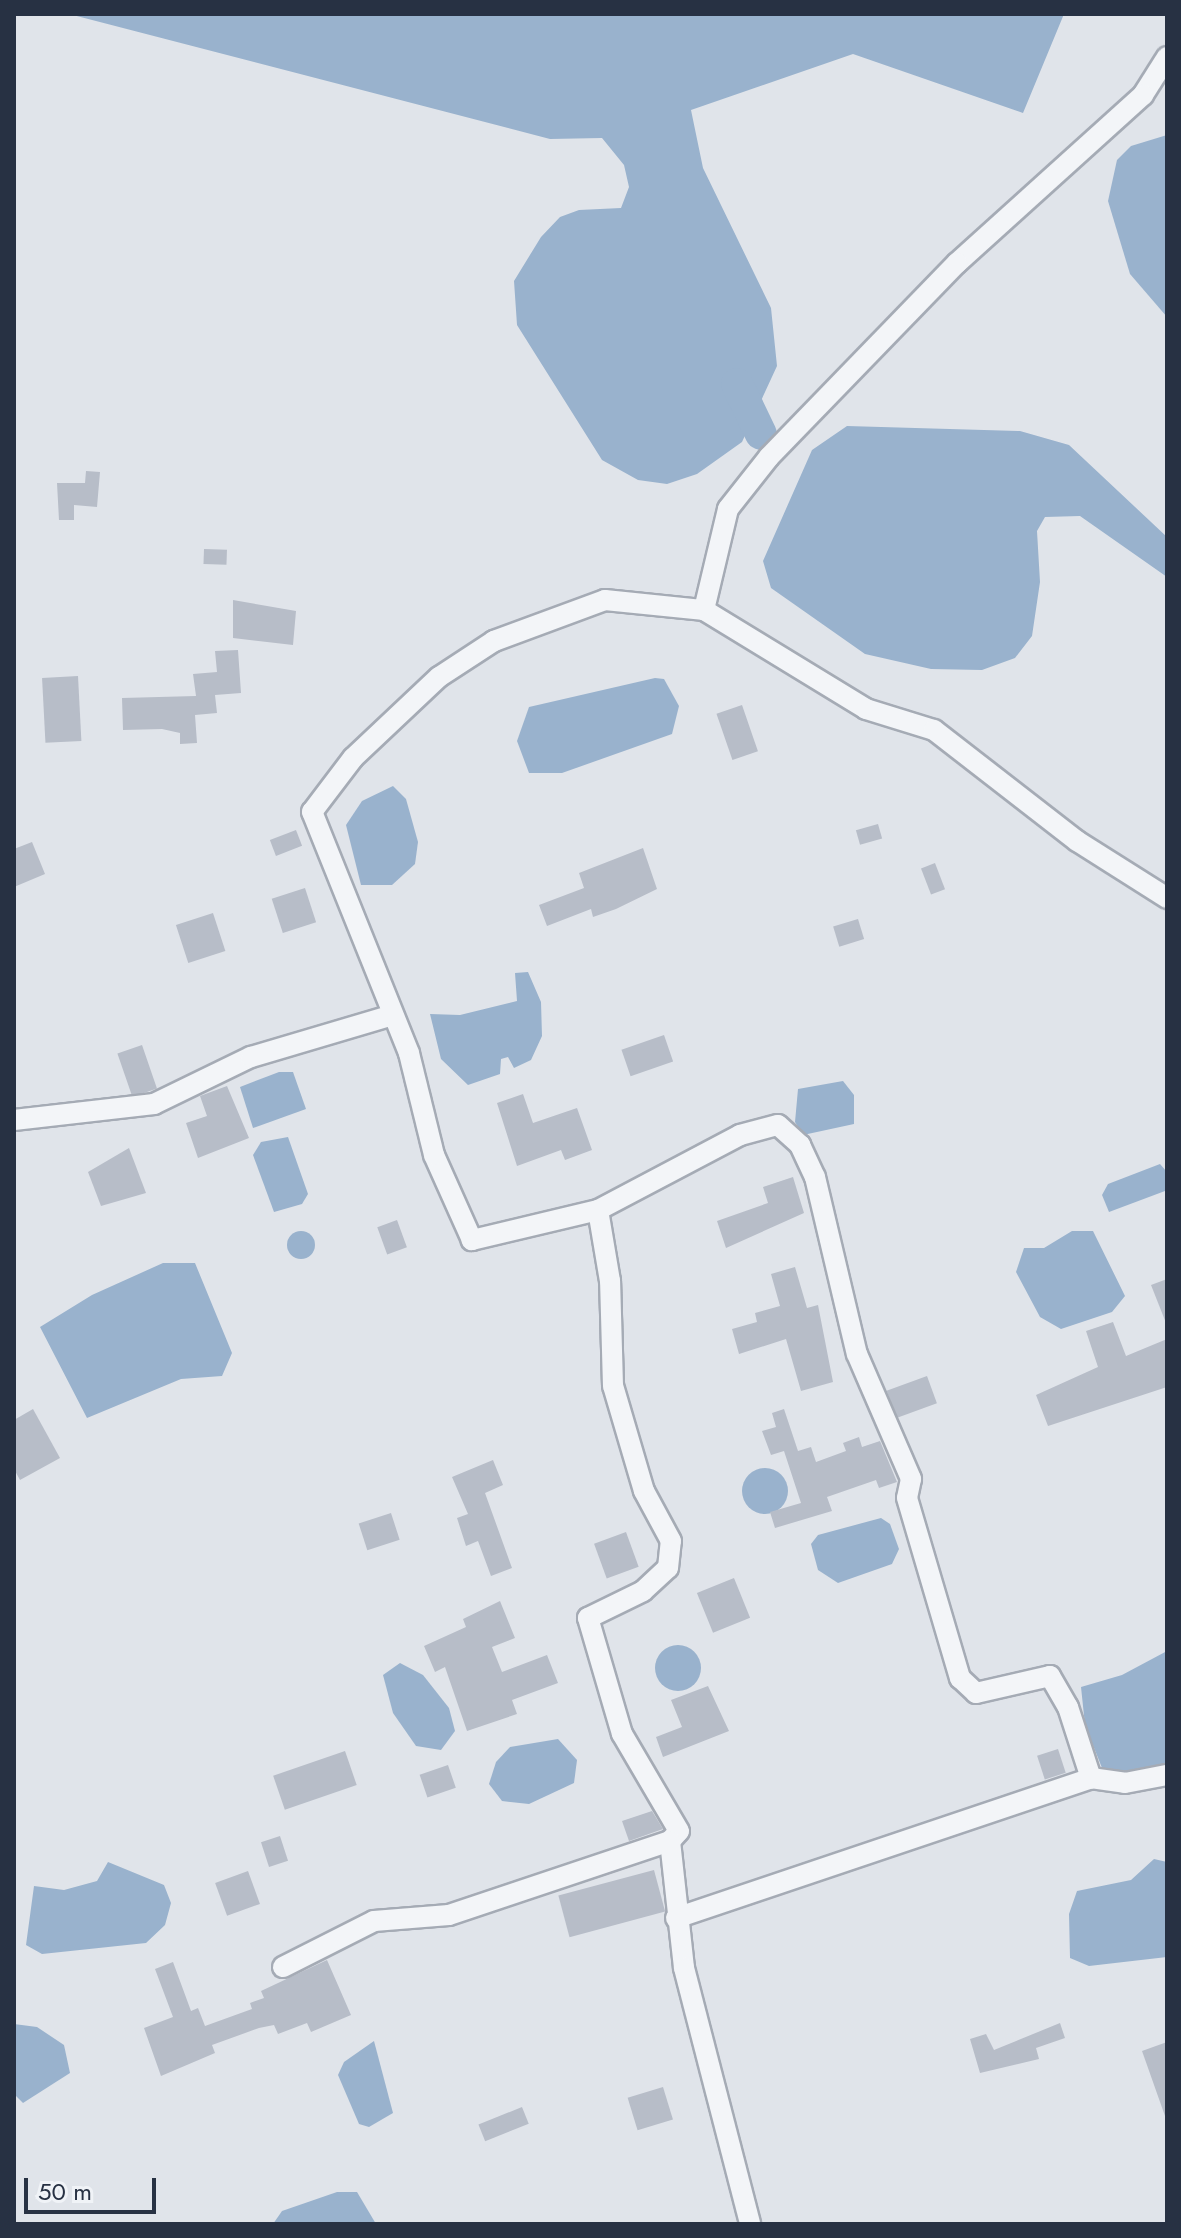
<!DOCTYPE html>
<style>
body{margin:0}
#map{position:relative;width:1181px;height:2238px;overflow:hidden;background:#e0e4ea;font-family:Jost,sans-serif}
div>[style]{position:absolute}
[style*='--x']{left:calc(var(--x)*1px);top:calc(var(--y)*1px);width:calc(var(--w)*1px);rotate:calc(var(--a)*1deg)}
.water>*{inset:0;background:#99b2cd}
.round{border-radius:50%}
.river>*{height:32px;margin:-16px;padding:0 16px;transform-origin:16px;border-radius:16px;background:#99b2cd}
.building>*{inset:0;background:#b7bdc8;transform-origin:0 0}
.roads{filter:drop-shadow(2px 0 #a5abb5) drop-shadow(-2px 0 #a5abb5) drop-shadow(0 2px #a5abb5) drop-shadow(0 -2px #a5abb5)}
.minor>*{height:20px;margin:-10px;padding:0 10px;transform-origin:10px;border-radius:10px;background:#f3f5f8}
span{translate:-50% -50%;white-space:nowrap;text-align:center;line-height:1.15;-webkit-text-stroke:6px #f0f3f7;paint-order:stroke}
.frame{position:absolute;inset:0;border:16px solid #273143;pointer-events:none}
.scale{position:absolute;left:24px;top:2178px;width:132px;height:36px;box-sizing:border-box;border:4px solid #273143;border-top:0;padding-left:10px;font-size:24px;line-height:28px;white-space:nowrap;color:#273143;-webkit-text-stroke:6px #f0f3f7;paint-order:stroke}
</style>
<div id="map">
<div class="water">
<i style="clip-path:polygon(69px 14px,1064px 14px,1023px 113px,853px 54px,691px 110px,703px 168px,771px 308px,777px 366px,742px 442px,697px 474px,667px 484px,638px 480px,602px 460px,517px 325px,514px 281px,541px 237px,560px 217px,579px 210px,621px 208px,629px 187px,624px 165px,602px 138px,550px 139px)"></i>
<i style="clip-path:polygon(1167px 135px,1167px 317px,1130px 274px,1108px 201px,1117px 160px,1131px 146px)"></i>
<i style="clip-path:polygon(847px 426px,1020px 431px,1069px 445px,1167px 537px,1167px 577px,1080px 516px,1045px 517px,1037px 531px,1040px 582px,1032px 636px,1015px 658px,982px 670px,931px 669px,865px 654px,771px 588px,763px 561px,812px 450px)"></i>
<i style="clip-path:polygon(655px 678px,664px 679px,679px 706px,672px 734px,562px 773px,529px 773px,517px 741px,529px 707px)"></i>
<i style="clip-path:polygon(393px 786px,406px 799px,418px 842px,415px 864px,392px 885px,361px 885px,346px 825px,362px 801px)"></i>
<i style="clip-path:polygon(528px 972px,541px 1002px,542px 1036px,531px 1060px,514px 1068px,508px 1057px,501px 1059px,500px 1074px,468px 1085px,441px 1059px,430px 1014px,460px 1015px,517px 1001px,515px 973px)"></i>
<i style="clip-path:polygon(279px 1072px,293px 1072px,306px 1109px,253px 1128px,240px 1087px)"></i>
<i style="clip-path:polygon(843px 1081px,854px 1095px,854px 1124px,803px 1135px,795px 1122px,798px 1089px)"></i>
<i style="clip-path:polygon(288px 1137px,308px 1194px,302px 1204px,274px 1212px,253px 1155px,261px 1142px)"></i>
<i style="clip-path:polygon(1160px 1164px,1167px 1172px,1165px 1191px,1109px 1212px,1102px 1195px,1108px 1184px)"></i>
<i style="clip-path:polygon(1072px 1231px,1093px 1231px,1125px 1296px,1112px 1312px,1061px 1329px,1040px 1317px,1016px 1272px,1024px 1248px,1044px 1248px)"></i>
<i class="round" style="left:287px;top:1231px;width:28px;height:28px"></i>
<i style="clip-path:polygon(163px 1263px,195px 1263px,232px 1353px,222px 1376px,181px 1379px,87px 1418px,40px 1327px,92px 1295px)"></i>
<i class="round" style="left:742px;top:1468px;width:46px;height:46px"></i>
<i style="clip-path:polygon(881px 1518px,890px 1524px,899px 1549px,892px 1564px,838px 1583px,818px 1570px,811px 1544px,818px 1535px)"></i>
<i class="round" style="left:655px;top:1645px;width:46px;height:46px"></i>
<i style="clip-path:polygon(1167px 1651px,1167px 1766px,1146px 1776px,1104px 1773px,1085px 1725px,1081px 1687px,1122px 1675px)"></i>
<i style="clip-path:polygon(400px 1663px,423px 1675px,449px 1708px,455px 1731px,441px 1750px,416px 1746px,393px 1713px,383px 1675px)"></i>
<i style="clip-path:polygon(558px 1739px,577px 1760px,574px 1783px,529px 1804px,502px 1801px,489px 1784px,496px 1762px,510px 1747px)"></i>
<i style="clip-path:polygon(1154px 1859px,1167px 1862px,1167px 1957px,1089px 1966px,1070px 1958px,1069px 1914px,1077px 1891px,1131px 1880px)"></i>
<i style="clip-path:polygon(108px 1862px,164px 1885px,171px 1903px,165px 1925px,146px 1943px,42px 1954px,26px 1945px,34px 1886px,64px 1890px,97px 1881px)"></i>
<i style="clip-path:polygon(14px 2024px,37px 2027px,64px 2045px,70px 2073px,23px 2103px,14px 2094px)"></i>
<i style="clip-path:polygon(374px 2041px,393px 2113px,369px 2127px,359px 2124px,338px 2075px,344px 2062px)"></i>
<i style="clip-path:polygon(337px 2192px,357px 2192px,376px 2224px,273px 2224px,282px 2211px)"></i>
</div>
<div class="river">
<i style="--x:737;--y:384;--w:55;--a:64.4"></i>
</div>
<div class="building">
<i style="clip-path:polygon(86px 471px,100px 472px,97px 507px,74px 505px,74px 520px,59px 520px,57px 483px,85px 483px)"></i>
<i style="left:204px;top:549px;width:23px;height:15px;rotate:2deg"></i>
<i style="clip-path:polygon(233px 600px,296px 611px,293px 645px,233px 638px)"></i>
<i style="clip-path:polygon(238px 650px,241px 693px,215px 695px,217px 713px,195px 715px,197px 743px,180px 744px,180px 733px,162px 729px,123px 730px,122px 698px,196px 696px,193px 674px,217px 672px,215px 651px)"></i>
<i style="left:78px;top:676px;width:65px;height:36px;rotate:87deg"></i>
<i style="left:742px;top:705px;width:49px;height:27px;rotate:71deg"></i>
<i style="left:878px;top:824px;width:15px;height:23px;rotate:74deg"></i>
<i style="left:296px;top:830px;width:17px;height:28px;rotate:69deg"></i>
<i style="clip-path:polygon(32px 842px,45px 874px,14px 887px,14px 849px)"></i>
<i style="clip-path:polygon(643px 848px,657px 889px,616px 909px,593px 917px,591px 909px,547px 926px,539px 905px,584px 888px,579px 873px)"></i>
<i style="left:935px;top:863px;width:28px;height:15px;rotate:69deg"></i>
<i style="left:305px;top:888px;width:36px;height:35px;rotate:72deg"></i>
<i style="left:213px;top:913px;width:40px;height:39px;rotate:72deg"></i>
<i style="left:858px;top:919px;width:21px;height:26px;rotate:73deg"></i>
<i style="left:664px;top:1035px;width:28px;height:45px;rotate:71deg"></i>
<i style="left:142px;top:1045px;width:46px;height:26px;rotate:71deg"></i>
<i style="clip-path:polygon(227px 1086px,249px 1138px,198px 1158px,186px 1123px,207px 1116px,200px 1096px)"></i>
<i style="clip-path:polygon(523px 1094px,533px 1123px,577px 1108px,592px 1150px,565px 1160px,561px 1150px,517px 1166px,497px 1103px)"></i>
<i style="clip-path:polygon(129px 1148px,146px 1193px,101px 1206px,88px 1172px)"></i>
<i style="clip-path:polygon(793px 1177px,804px 1213px,726px 1248px,717px 1221px,768px 1203px,763px 1187px)"></i>
<i style="left:397px;top:1220px;width:29px;height:21px;rotate:70deg"></i>
<i style="clip-path:polygon(795px 1267px,807px 1308px,818px 1305px,833px 1382px,801px 1391px,786px 1339px,739px 1354px,732px 1329px,757px 1322px,755px 1313px,780px 1306px,771px 1274px)"></i>
<i style="clip-path:polygon(1167px 1279px,1167px 1323px,1166px 1323px,1151px 1285px)"></i>
<i style="clip-path:polygon(1113px 1322px,1126px 1356px,1167px 1339px,1167px 1387px,1048px 1426px,1036px 1395px,1098px 1367px,1086px 1331px)"></i>
<i style="left:927px;top:1376px;width:29px;height:43px;rotate:70deg"></i>
<i style="clip-path:polygon(33px 1409px,60px 1458px,20px 1480px,14px 1469px,14px 1420px)"></i>
<i style="clip-path:polygon(784px 1409px,798px 1451px,811px 1447px,816px 1462px,846px 1451px,843px 1443px,859px 1437px,862px 1447px,880px 1441px,897px 1482px,879px 1488px,876px 1480px,827px 1497px,832px 1511px,775px 1528px,770px 1512px,801px 1503px,784px 1451px,771px 1455px,762px 1431px,776px 1427px,772px 1413px)"></i>
<i style="clip-path:polygon(493px 1460px,503px 1485px,485px 1493px,512px 1568px,491px 1576px,478px 1541px,466px 1546px,457px 1518px,468px 1514px,452px 1477px)"></i>
<i style="left:391px;top:1513px;width:28px;height:34px;rotate:72deg"></i>
<i style="left:626px;top:1532px;width:37px;height:34px;rotate:70deg"></i>
<i style="left:734px;top:1578px;width:43px;height:40px;rotate:68deg"></i>
<i style="clip-path:polygon(500px 1601px,515px 1638px,492px 1647px,502px 1672px,547px 1655px,558px 1683px,512px 1700px,517px 1714px,467px 1731px,445px 1667px,435px 1672px,424px 1646px,466px 1627px,463px 1619px)"></i>
<i style="clip-path:polygon(708px 1686px,729px 1731px,663px 1757px,656px 1737px,682px 1727px,671px 1700px)"></i>
<i style="left:1058px;top:1749px;width:25px;height:22px;rotate:72deg"></i>
<i style="left:345px;top:1751px;width:36px;height:76px;rotate:71deg"></i>
<i style="left:448px;top:1765px;width:24px;height:30px;rotate:71deg"></i>
<i style="clip-path:polygon(652px 1811px,663px 1829px,629px 1841px,622px 1821px)"></i>
<i style="left:280px;top:1836px;width:26px;height:20px;rotate:72deg"></i>
<i style="left:654px;top:1870px;width:43px;height:99px;rotate:75deg"></i>
<i style="left:248px;top:1871px;width:35px;height:35px;rotate:70deg"></i>
<i style="clip-path:polygon(327px 1960px,351px 2015px,311px 2032px,307px 2023px,278px 2034px,274px 2025px,259px 2028px,212px 2045px,215px 2053px,161px 2076px,144px 2028px,173px 2017px,155px 1969px,173px 1962px,191px 2011px,198px 2008px,205px 2026px,252px 2009px,250px 2003px,264px 1998px,261px 1991px)"></i>
<i style="clip-path:polygon(1060px 2023px,1065px 2038px,1036px 2048px,1039px 2059px,980px 2073px,970px 2039px,986px 2034px,994px 2050px)"></i>
<i style="clip-path:polygon(1167px 2042px,1167px 2116px,1165px 2116px,1142px 2051px)"></i>
<i style="left:663px;top:2087px;width:34px;height:37px;rotate:73deg"></i>
<i style="left:522px;top:2107px;width:18px;height:47px;rotate:68deg"></i>
</div>
<div class="roads">
<div class="minor">
<i style="--x:1167;--y:57;--w:45;--a:122.3"></i>
<i style="--x:1143;--y:95;--w:251;--a:137.9"></i>
<i style="--x:957;--y:263;--w:270;--a:134.1"></i>
<i style="--x:769;--y:457;--w:66;--a:128.3"></i>
<i style="--x:728;--y:509;--w:104;--a:103.4"></i>
<i style="--x:704;--y:610;--w:190;--a:31.4"></i>
<i style="--x:866;--y:709;--w:71;--a:17.2"></i>
<i style="--x:934;--y:730;--w:181;--a:37.8"></i>
<i style="--x:1077;--y:841;--w:107;--a:32.3"></i>
<i style="--x:14;--y:1120;--w:141;--a:-6.5"></i>
<i style="--x:154;--y:1104;--w:108;--a:-25.9"></i>
<i style="--x:251;--y:1057;--w:148;--a:-16.5"></i>
<i style="--x:598;--y:1210;--w:161;--a:-27.8"></i>
<i style="--x:740;--y:1135;--w:39;--a:-15"></i>
<i style="--x:778;--y:1125;--w:30;--a:42"></i>
<i style="--x:800;--y:1145;--w:35;--a:65"></i>
<i style="--x:815;--y:1177;--w:182;--a:76.7"></i>
<i style="--x:857;--y:1354;--w:136;--a:66.6"></i>
<i style="--x:911;--y:1479;--w:19;--a:102"></i>
<i style="--x:907;--y:1498;--w:188;--a:73.6"></i>
<i style="--x:960;--y:1678;--w:22;--a:43"></i>
<i style="--x:976;--y:1693;--w:76;--a:-12.9"></i>
<i style="--x:1050;--y:1676;--w:36;--a:60"></i>
<i style="--x:1068;--y:1707;--w:75;--a:72.1"></i>
<i style="--x:670;--y:1841;--w:13;--a:-48"></i>
<i style="--x:679;--y:1831;--w:113;--a:-120.4"></i>
<i style="--x:622;--y:1734;--w:121;--a:-106.3"></i>
<i style="--x:588;--y:1618;--w:61;--a:-26.1"></i>
<i style="--x:643;--y:1591;--w:34;--a:-43"></i>
<i style="--x:668;--y:1568;--w:27;--a:-84"></i>
<i style="--x:671;--y:1541;--w:57;--a:-118.4"></i>
<i style="--x:644;--y:1491;--w:109;--a:-106.4"></i>
<i style="--x:613;--y:1386;--w:105;--a:-91.6"></i>
<i style="--x:610;--y:1281;--w:72;--a:-99.6"></i>
<i style="--x:598;--y:1210;--w:130;--a:166.6"></i>
<i style="--x:472;--y:1240;--w:93;--a:-114.1"></i>
<i style="--x:434;--y:1155;--w:105;--a:-103.8"></i>
<i style="--x:409;--y:1053;--w:260;--a:-111.9"></i>
<i style="--x:312;--y:812;--w:68;--a:-52.8"></i>
<i style="--x:353;--y:758;--w:118;--a:-43.3"></i>
<i style="--x:439;--y:677;--w:66;--a:-33.2"></i>
<i style="--x:494;--y:641;--w:118;--a:-20.3"></i>
<i style="--x:605;--y:600;--w:100;--a:5.8"></i>
<i style="--x:676;--y:1918;--w:438;--a:-18.6"></i>
<i style="--x:1091;--y:1778;--w:34;--a:8"></i>
<i style="--x:1125;--y:1783;--w:43;--a:-10.8"></i>
<i style="--x:283;--y:1967;--w:102;--a:-26.8"></i>
<i style="--x:374;--y:1921;--w:75;--a:-4.6"></i>
<i style="--x:449;--y:1915;--w:233;--a:-18.5"></i>
<i style="--x:670;--y:1841;--w:128;--a:83.7"></i>
<i style="--x:684;--y:1968;--w:264;--a:75.5"></i>
</div>
</div>
<div class="frame"></div>
<div class="scale">50 m</div>
</div>
